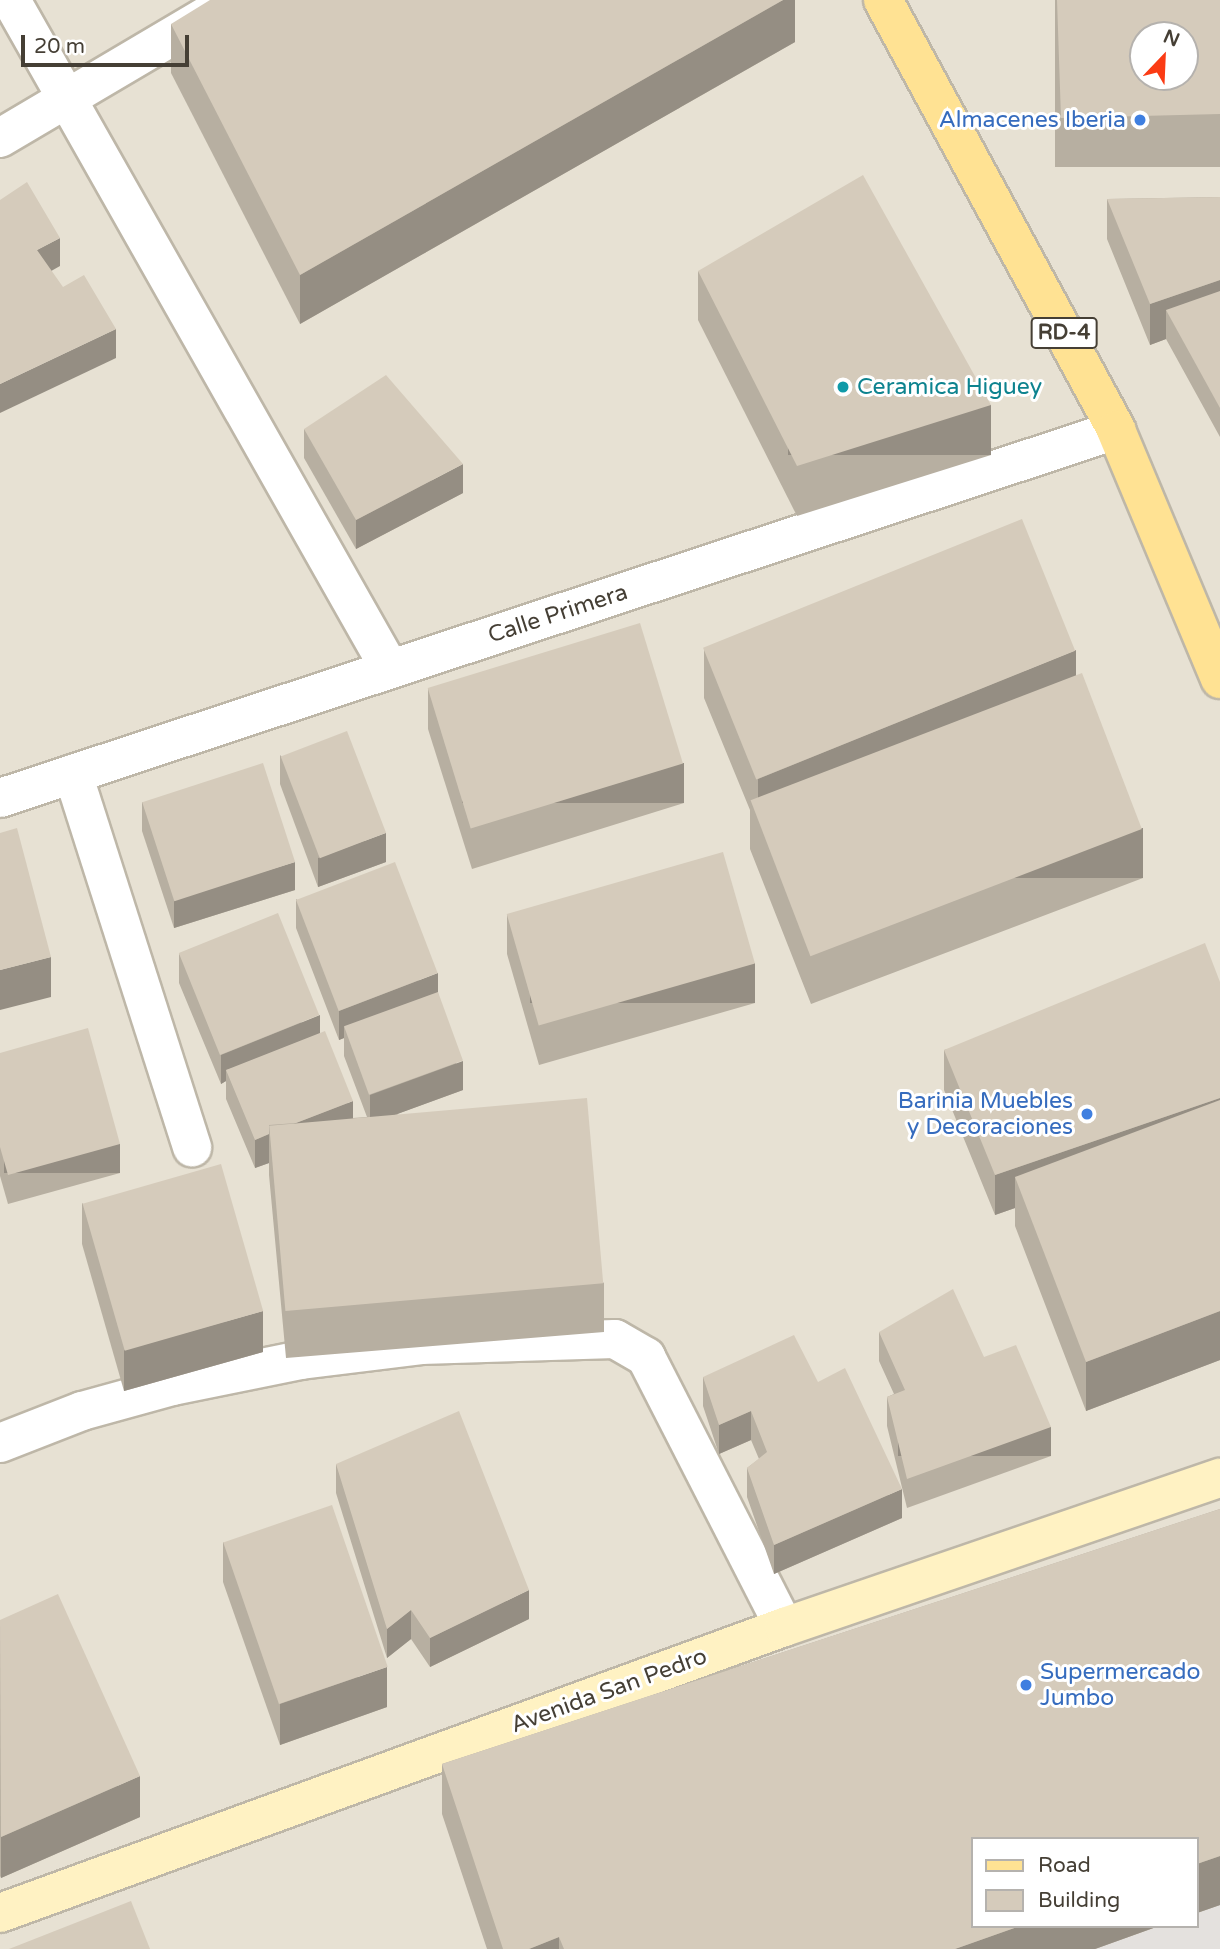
<!DOCTYPE html>
<style>
body{margin:0}
#map{position:relative;width:1220px;height:1949px;overflow:hidden;background:#f3efe5;font-family:"Varela Round",sans-serif}
div>[style]{position:absolute}
[style*='--x']{left:calc(var(--x)*1px);top:calc(var(--y)*1px);width:calc(var(--w)*1px);rotate:calc(var(--a)*1deg)}
.residential>*{inset:0;background:#e7e1d3}
.parking>*{inset:0;background:#e4e1de}
.roads{filter:drop-shadow(2px 0 #beb7a8) drop-shadow(-2px 0 #beb7a8) drop-shadow(0 2px #beb7a8) drop-shadow(0 -2px #beb7a8)}
.street>*{height:38px;margin:-19px;padding:0 19px;transform-origin:19px;border-radius:19px;background:#fff}
.secondary>*{height:38px;margin:-19px;padding:0 19px;transform-origin:19px;border-radius:19px;background:#fff2c3}
.primary>*{height:38px;margin:-19px;padding:0 19px;transform-origin:19px;border-radius:19px;background:#ffe293}
.wall>*{inset:0;background:#b7afa1;transform-origin:0 0}
.shaded-wall>*{inset:0;background:#958e83;transform-origin:0 0}
.building>*{inset:0;background:#d5cbbb;transform-origin:0 0}
.dots>*{width:19px;height:19px;translate:-50% -50%;box-sizing:border-box;border:4px solid #fff;border-radius:50%}
span{translate:-50% -50%;white-space:nowrap;text-align:center;line-height:1.15;-webkit-text-stroke:6px #fff;paint-order:stroke}
.shield-label span{padding:2px 5px;background:#fff;border:2px solid;border-radius:5px;-webkit-text-stroke-width:0}
.shield-label{font-size:21px;color:#453f35;font-weight:700}
.shop-label{font-size:23px;color:#366cbe}
.right{translate:-100% -50%;text-align:right}
.left{translate:0 -50%;text-align:left}
.culture-label{font-size:23px;color:#0d838f}
.street-label{font-size:23px;color:#453f35}
.legend{position:absolute;left:971px;top:1837px;width:228px;height:91px;box-sizing:border-box;background:#fff;border:2px solid #b5b2ae;margin:0;padding:9px 12px;list-style:none;font-size:21px;color:#453f35}
.legend li{display:flex;align-items:center;gap:14px;height:35px}
.legend b{width:35px;border:2px solid #b5b2ae}
.north{position:absolute;left:1129px;top:21px;width:70px;height:70px;box-sizing:border-box;background:#fff;border:2px solid #b5b2ae;border-radius:50%;rotate:23deg;font-size:19px;font-weight:700;line-height:28px;text-align:center;color:#453f35}
.north::after{content:'';display:block;margin:auto;width:24px;height:32px;background:#fb3b14;clip-path:polygon(50% 0,100% 100%,50% 72%,0 100%)}
.scale{position:absolute;left:21px;top:35px;width:168px;height:32px;box-sizing:border-box;border:4px solid #453f35;border-top:0;padding-left:9px;font-size:21px;line-height:24px;white-space:nowrap;color:#453f35;-webkit-text-stroke:5px #fff;paint-order:stroke}
</style>
<div id="map">
<div class="residential">
<i style="clip-path:polygon(evenodd,0 0,1220px 0,1220px 1949px,0 1949px,0 0,1143px 35px,1185px 35px,1185px 77px,1143px 77px,1143px 35px,0 0,973px 1839px,1197px 1839px,1197px 1926px,973px 1926px,973px 1839px)"></i>
</div>
<div class="parking">
<i style="clip-path:polygon(1220px 1905px,1220px 1949px,1095px 1949px,1159px 1926px,1197px 1926px,1197px 1913px)"></i>
</div>
<div class="roads">
<div class="street">
<i style="--x:11;--y:0;--w:769;--a:60.47"></i>
<i style="--x:0;--y:138;--w:271;--a:-30.6"></i>
<i style="--x:73;--y:774;--w:392;--a:72.3"></i>
<i style="--x:0;--y:798;--w:1175;--a:-18.25"></i>
<i style="--x:0;--y:1443;--w:88;--a:-21.3"></i>
<i style="--x:82;--y:1411;--w:94;--a:-15.4"></i>
<i style="--x:173;--y:1386;--w:131;--a:-11.5"></i>
<i style="--x:301;--y:1360;--w:121;--a:-7.1"></i>
<i style="--x:421;--y:1345;--w:194;--a:-1.8"></i>
<i style="--x:615;--y:1339;--w:36;--a:30"></i>
<i style="--x:646;--y:1357;--w:303;--a:62.9"></i>
</div>
<div class="secondary">
<i style="--x:0;--y:1913;--w:835;--a:-20.04"></i>
<i style="--x:784;--y:1627;--w:461;--a:-18.9"></i>
</div>
<div class="primary">
<i style="--x:883;--y:0;--w:489;--a:61.5"></i>
<i style="--x:1116;--y:430;--w:270;--a:67.3"></i>
</div>
</div>
<div class="wall">
<i style="clip-path:polygon(795px 0,795px 42px,300px 324px,171px 73px,171px 24px)"></i>
<i style="left:1055px;top:0;width:165px;height:167px"></i>
<i style="clip-path:polygon(1220px 197px,1220px 437px,1166px 339px,1150px 345px,1107px 239px,1107px 199px)"></i>
<i style="clip-path:polygon(698px 271px,991px 455px,797px 516px,698px 320px)"></i>
<i style="clip-path:polygon(304px 429px,463px 493px,356px 549px,304px 458px)"></i>
<i style="clip-path:polygon(704px 649px,1076px 675px,1143px 878px,811px 1004px,750px 849px,750px 810px,704px 698px)"></i>
<i style="clip-path:polygon(428px 688px,684px 803px,472px 869px,428px 729px)"></i>
<i style="clip-path:polygon(280px 755px,386px 862px,318px 887px,280px 784px)"></i>
<i style="clip-path:polygon(142px 802px,295px 890px,174px 928px,142px 831px)"></i>
<i style="clip-path:polygon(296px 899px,438px 993px,463px 1090px,397px 1114px,604px 1283px,604px 1332px,286px 1358px,269px 1175px,269px 1163px,255px 1168px,226px 1099px,226px 1081px,221px 1084px,179px 983px,179px 954px,320px 1033px,353px 1118px,367px 1117px,344px 1056px,344px 1038px,339px 1040px,296px 928px)"></i>
<i style="clip-path:polygon(507px 914px,755px 1003px,539px 1065px,507px 954px)"></i>
<i style="clip-path:polygon(1220px 982px,1220px 1360px,1086px 1411px,1015px 1226px,1015px 1208px,995px 1215px,944px 1090px,944px 1050px)"></i>
<i style="clip-path:polygon(0 1053px,120px 1173px,8px 1204px,0 1176px)"></i>
<i style="clip-path:polygon(82px 1203px,263px 1352px,124px 1391px,82px 1244px)"></i>
<i style="clip-path:polygon(879px 1332px,984px 1357px,1051px 1456px,907px 1508px,887px 1426px,887px 1397px,894px 1394px,879px 1361px)"></i>
<i style="clip-path:polygon(703px 1377px,818px 1382px,902px 1518px,774px 1574px,747px 1497px,747px 1468px,759px 1459px,751px 1440px,719px 1454px,703px 1406px)"></i>
<i style="clip-path:polygon(336px 1464px,529px 1619px,430px 1667px,411px 1639px,387px 1658px,336px 1493px)"></i>
<i style="clip-path:polygon(1220px 1509px,1220px 1905px,1197px 1913px,1197px 1839px,973px 1839px,973px 1926px,1159px 1926px,1095px 1949px,487px 1949px,442px 1814px,442px 1764px)"></i>
<i style="clip-path:polygon(223px 1542px,387px 1707px,280px 1745px,223px 1582px)"></i>
<i style="clip-path:polygon(0 1620px,140px 1817px,1px 1878px,0 1876px)"></i>
</div>
<div class="shaded-wall">
<i style="clip-path:polygon(783px 0,795px 0,795px 42px,300px 324px,300px 275px)"></i>
<i style="clip-path:polygon(60px 238px,60px 266px,37px 279px,37px 250px)"></i>
<i style="clip-path:polygon(1220px 280px,1220px 320px,1166px 310px,1166px 339px,1150px 345px,1150px 304px)"></i>
<i style="clip-path:polygon(116px 329px,116px 358px,0 413px,0 384px)"></i>
<i style="left:991px;top:405px;width:50px;height:203px;rotate:90deg"></i>
<i style="clip-path:polygon(463px 464px,463px 493px,356px 549px,356px 520px)"></i>
<i style="clip-path:polygon(1076px 650px,1076px 699px,758px 820px,758px 779px)"></i>
<i style="left:684px;top:763px;width:40px;height:222px;rotate:90deg"></i>
<i style="left:1143px;top:828px;width:50px;height:355px;rotate:90deg"></i>
<i style="clip-path:polygon(386px 833px,386px 862px,318px 887px,318px 858px)"></i>
<i style="clip-path:polygon(295px 862px,295px 890px,174px 928px,174px 899px)"></i>
<i style="clip-path:polygon(51px 957px,51px 997px,0 1010px,0 970px)"></i>
<i style="left:755px;top:963px;width:40px;height:225px;rotate:90deg"></i>
<i style="clip-path:polygon(438px 973px,438px 1002px,344px 1027px,344px 1038px,339px 1040px,339px 1011px)"></i>
<i style="clip-path:polygon(320px 1015px,320px 1044px,226px 1070px,226px 1081px,221px 1084px,221px 1055px)"></i>
<i style="clip-path:polygon(463px 1061px,463px 1090px,370px 1124px,370px 1095px)"></i>
<i style="clip-path:polygon(1220px 1098px,1220px 1138px,1015px 1177px,1015px 1208px,995px 1215px,995px 1175px)"></i>
<i style="clip-path:polygon(353px 1101px,353px 1129px,270px 1133px)"></i>
<i style="clip-path:polygon(269px 1134px,269px 1163px,255px 1168px,255px 1140px)"></i>
<i style="left:120px;top:1144px;width:29px;height:116px;rotate:90deg"></i>
<i style="clip-path:polygon(263px 1311px,263px 1352px,124px 1391px,124px 1350px)"></i>
<i style="clip-path:polygon(1220px 1311px,1220px 1360px,1086px 1411px,1086px 1362px)"></i>
<i style="clip-path:polygon(751px 1411px,751px 1440px,719px 1454px,719px 1425px)"></i>
<i style="left:1051px;top:1427px;width:29px;height:153px;rotate:90deg"></i>
<i style="clip-path:polygon(902px 1489px,902px 1518px,774px 1574px,774px 1545px)"></i>
<i style="clip-path:polygon(529px 1590px,529px 1619px,430px 1667px,430px 1638px)"></i>
<i style="clip-path:polygon(411px 1610px,411px 1639px,387px 1658px,387px 1629px)"></i>
<i style="clip-path:polygon(387px 1667px,387px 1707px,280px 1745px,280px 1704px)"></i>
<i style="clip-path:polygon(140px 1776px,140px 1817px,1px 1878px,1px 1837px)"></i>
<i style="clip-path:polygon(1220px 1856px,1220px 1905px,1197px 1913px,1197px 1864px)"></i>
<i style="clip-path:polygon(1020px 1926px,1159px 1926px,1095px 1949px,955px 1949px)"></i>
<i style="clip-path:polygon(559px 1937px,559px 1949px,529px 1949px)"></i>
</div>
<div class="building">
<i style="clip-path:polygon(210px 0,783px 0,300px 275px,171px 24px)"></i>
<i style="clip-path:polygon(evenodd,1057px 0,1220px 0,1220px 114px,1061px 118px,1057px 0,1143px 35px,1185px 35px,1185px 77px,1143px 77px,1143px 35px)"></i>
<i style="clip-path:polygon(863px 175px,991px 405px,797px 466px,698px 271px)"></i>
<i style="clip-path:polygon(27px 182px,60px 238px,37px 250px,63px 287px,84px 275px,116px 329px,0 384px,0 200px)"></i>
<i style="clip-path:polygon(1220px 197px,1220px 280px,1150px 304px,1107px 199px)"></i>
<i style="clip-path:polygon(1220px 291px,1220px 408px,1166px 310px)"></i>
<i style="clip-path:polygon(386px 375px,463px 464px,356px 520px,304px 429px)"></i>
<i style="left:1022px;top:519px;width:142px;height:344px;rotate:68deg"></i>
<i style="left:640px;top:623px;width:147px;height:222px;rotate:73deg"></i>
<i style="left:1082px;top:673px;width:167px;height:355px;rotate:69deg"></i>
<i style="left:347px;top:731px;width:109px;height:71px;rotate:69deg"></i>
<i style="left:263px;top:763px;width:104px;height:127px;rotate:72deg"></i>
<i style="clip-path:polygon(17px 828px,51px 957px,0 970px,0 833px)"></i>
<i style="left:723px;top:852px;width:116px;height:225px;rotate:74deg"></i>
<i style="left:395px;top:862px;width:119px;height:106px;rotate:69deg"></i>
<i style="left:278px;top:913px;width:110px;height:107px;rotate:68deg"></i>
<i style="clip-path:polygon(1205px 943px,1220px 982px,1220px 1098px,995px 1175px,944px 1050px)"></i>
<i style="left:438px;top:992px;width:73px;height:100px;rotate:70deg"></i>
<i style="clip-path:polygon(88px 1028px,120px 1144px,8px 1175px,0 1147px,0 1053px)"></i>
<i style="clip-path:polygon(325px 1031px,353px 1101px,296px 1123px,269px 1125px,269px 1134px,255px 1140px,226px 1070px)"></i>
<i style="left:587px;top:1098px;width:186px;height:319px;rotate:85deg"></i>
<i style="clip-path:polygon(1220px 1100px,1220px 1311px,1086px 1362px,1015px 1177px)"></i>
<i style="left:221px;top:1164px;width:153px;height:144px;rotate:74deg"></i>
<i style="clip-path:polygon(953px 1289px,984px 1357px,1016px 1345px,1051px 1427px,907px 1479px,887px 1397px,905px 1390px,879px 1332px)"></i>
<i style="clip-path:polygon(794px 1335px,818px 1382px,845px 1368px,902px 1489px,774px 1545px,747px 1468px,767px 1452px,751px 1411px,719px 1425px,703px 1377px)"></i>
<i style="clip-path:polygon(459px 1411px,529px 1590px,430px 1638px,411px 1610px,387px 1629px,336px 1464px)"></i>
<i style="left:332px;top:1505px;width:171px;height:115px;rotate:71deg"></i>
<i style="clip-path:polygon(1220px 1509px,1220px 1856px,1197px 1864px,1197px 1839px,973px 1839px,973px 1926px,1020px 1926px,955px 1949px,564px 1949px,559px 1937px,529px 1949px,503px 1949px,442px 1764px)"></i>
<i style="clip-path:polygon(58px 1594px,140px 1776px,1px 1837px,0 1620px)"></i>
<i style="clip-path:polygon(131px 1901px,150px 1949px,9px 1949px)"></i>
</div>
<div class="dots">
<i style="left:1140px;top:120px;background:#3f7fe0"></i>
<i style="left:843px;top:387px;background:#0f9aa8"></i>
<i style="left:1087px;top:1114px;background:#3f7fe0"></i>
<i style="left:1026px;top:1685px;background:#3f7fe0"></i>
</div>
<div class="shield-label">
<span style="left:1064px;top:333px">RD-4</span>
</div>
<div class="shop-label">
<span class="right" style="left:1126px;top:120px">Almacenes Iberia</span>
<span class="right" style="left:1073px;top:1114px">Barinia Muebles<br>y Decoraciones</span>
<span class="left" style="left:1040px;top:1685px">Supermercado<br>Jumbo</span>
</div>
<div class="culture-label">
<span class="left" style="left:857px;top:387px">Ceramica Higuey</span>
</div>
<div class="street-label">
<span style="left:558px;top:614px;rotate:-18deg">Calle Primera</span>
<span style="left:609px;top:1691px;rotate:-20deg">Avenida San Pedro</span>
</div>
<ul class="legend">
<li><b style="height:9px;background:#ffe293"></b>Road</li>
<li><b style="height:19px;background:#d5cbbb"></b>Building</li>
</ul>
<div class="north">N</div>
<div class="scale">20 m</div>
</div>
